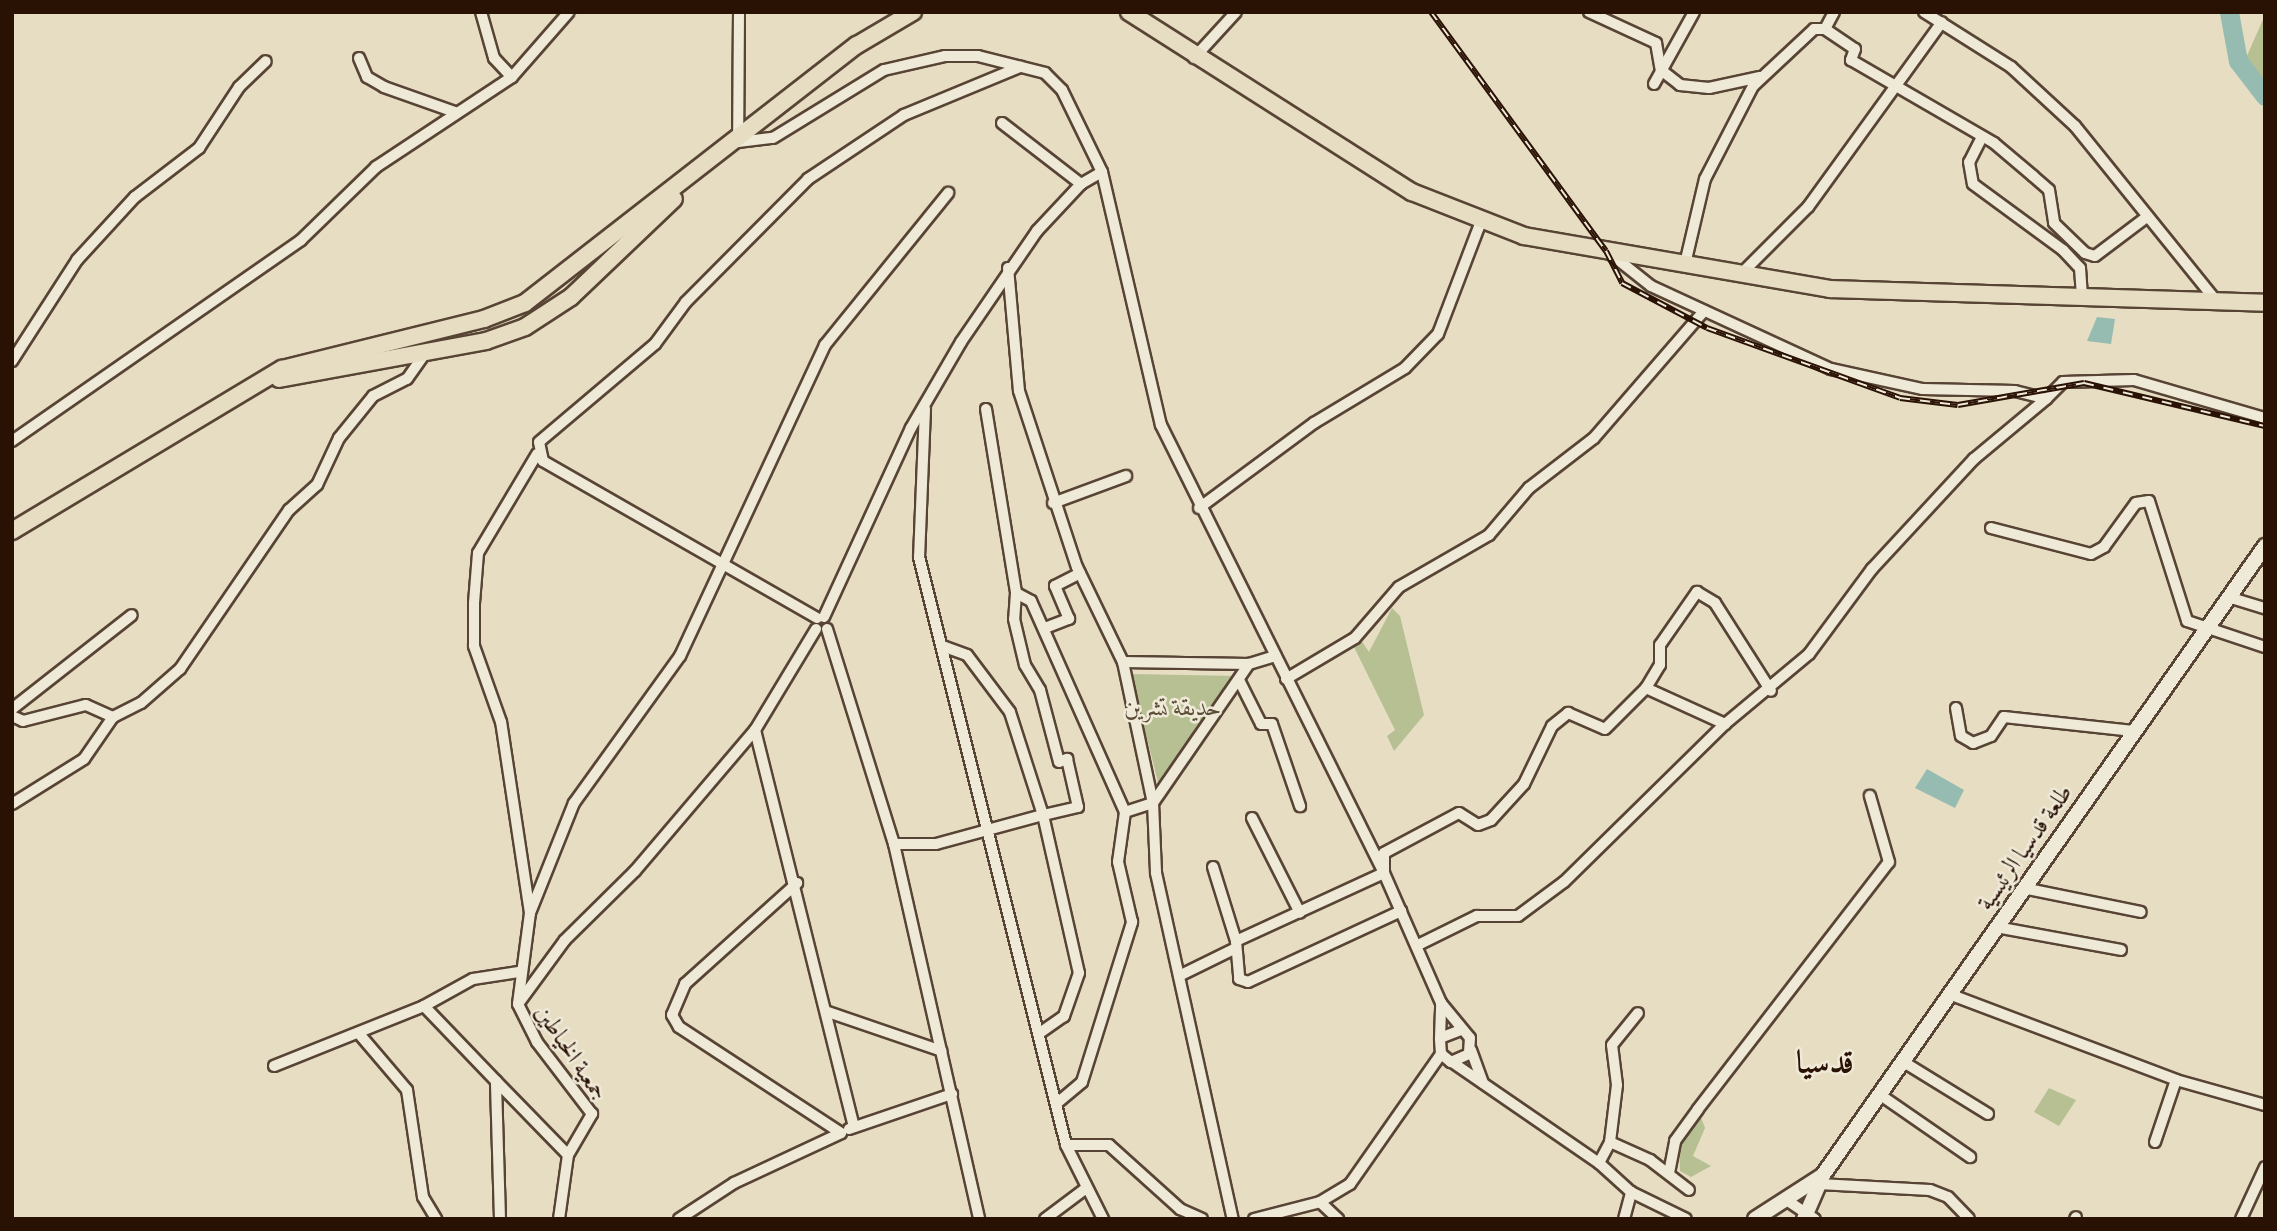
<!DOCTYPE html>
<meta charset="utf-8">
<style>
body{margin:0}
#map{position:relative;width:2277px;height:1231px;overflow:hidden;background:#e6ddc3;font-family:"EB Garamond",Amiri,serif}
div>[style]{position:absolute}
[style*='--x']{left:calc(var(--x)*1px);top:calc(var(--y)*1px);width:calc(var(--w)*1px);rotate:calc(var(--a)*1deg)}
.green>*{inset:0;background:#b7c093}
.water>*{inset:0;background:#96bcb1}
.river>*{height:19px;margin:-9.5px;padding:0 9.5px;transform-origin:9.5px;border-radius:9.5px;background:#96bcb1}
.roads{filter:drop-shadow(2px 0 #584434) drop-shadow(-2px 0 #584434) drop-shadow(0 2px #584434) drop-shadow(0 -2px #584434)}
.street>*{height:10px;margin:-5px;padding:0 5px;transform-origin:5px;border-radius:5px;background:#efe9d8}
.secondary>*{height:14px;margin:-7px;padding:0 7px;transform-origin:7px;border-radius:7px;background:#efe9d8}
.primary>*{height:16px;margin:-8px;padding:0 8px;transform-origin:8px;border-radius:8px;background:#e6ddc3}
.rail>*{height:6px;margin-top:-3px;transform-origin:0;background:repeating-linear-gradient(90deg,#efe9d8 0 10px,#291104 0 20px);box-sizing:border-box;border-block:2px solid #291104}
span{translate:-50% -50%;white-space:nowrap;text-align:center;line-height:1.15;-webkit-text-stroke:5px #efe9d8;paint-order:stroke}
.park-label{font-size:24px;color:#5b4e36;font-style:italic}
.street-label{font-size:24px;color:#291104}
.district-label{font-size:32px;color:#291104;font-weight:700}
.frame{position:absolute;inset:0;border:14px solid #291104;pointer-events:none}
</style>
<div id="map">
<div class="green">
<i style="clip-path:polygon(2265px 15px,2265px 96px,2242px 67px)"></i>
<i style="clip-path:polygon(1392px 608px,1400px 616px,1424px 715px,1394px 751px,1387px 736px,1395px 730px,1353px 645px,1361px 640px,1369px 652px)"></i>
<i style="clip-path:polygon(1131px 674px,1236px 676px,1158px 782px)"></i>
<i style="clip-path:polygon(2049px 1088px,2076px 1100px,2059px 1126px,2034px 1112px)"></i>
<i style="clip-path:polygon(1700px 1115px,1705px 1128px,1693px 1156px,1711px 1166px,1691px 1177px,1680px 1171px,1679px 1136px)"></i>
</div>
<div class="water">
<i style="clip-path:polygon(2097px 317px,2115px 319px,2111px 344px,2087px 341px)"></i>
<i style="clip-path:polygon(1927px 769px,1964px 790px,1955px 808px,1915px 788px)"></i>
</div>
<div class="river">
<i style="--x:2229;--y:12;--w:50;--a:79.6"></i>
<i style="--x:2238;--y:61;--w:44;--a:52.4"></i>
</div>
<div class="roads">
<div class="street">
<i style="--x:481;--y:12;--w:48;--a:74.2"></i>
<i style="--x:494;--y:58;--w:26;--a:47"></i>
<i style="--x:739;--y:12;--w:130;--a:90.4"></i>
<i style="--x:738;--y:142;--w:35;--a:-7"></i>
<i style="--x:773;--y:138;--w:130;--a:-31.5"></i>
<i style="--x:884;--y:70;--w:63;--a:-12.9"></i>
<i style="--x:945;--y:56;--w:33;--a:0"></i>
<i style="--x:978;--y:56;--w:69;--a:14.2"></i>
<i style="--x:1045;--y:73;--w:24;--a:45"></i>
<i style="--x:1062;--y:90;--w:91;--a:64"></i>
<i style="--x:1589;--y:12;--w:74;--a:24.8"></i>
<i style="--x:1656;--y:43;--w:27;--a:80"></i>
<i style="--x:1661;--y:70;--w:24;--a:38"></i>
<i style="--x:1680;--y:85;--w:29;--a:6"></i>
<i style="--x:1709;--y:88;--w:52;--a:-12.2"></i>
<i style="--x:1924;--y:12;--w:103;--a:32.3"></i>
<i style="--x:2011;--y:67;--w:87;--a:42.7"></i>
<i style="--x:2075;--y:126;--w:220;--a:51.1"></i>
<i style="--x:1825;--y:29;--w:36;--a:34"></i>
<i style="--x:1855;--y:49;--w:12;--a:110"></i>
<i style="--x:1851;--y:60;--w:165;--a:30.1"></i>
<i style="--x:1994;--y:143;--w:51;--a:40.2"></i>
<i style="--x:2033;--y:176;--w:21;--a:41"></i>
<i style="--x:2049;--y:190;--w:33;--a:81"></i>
<i style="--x:2054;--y:223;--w:43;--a:44.1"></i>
<i style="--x:2085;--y:253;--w:10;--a:17"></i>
<i style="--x:2095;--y:256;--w:66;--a:-37"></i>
<i style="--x:359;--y:58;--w:21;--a:67"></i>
<i style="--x:367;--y:77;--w:20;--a:30"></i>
<i style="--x:384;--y:87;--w:75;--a:19.4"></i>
<i style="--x:1194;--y:58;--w:62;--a:-47.6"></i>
<i style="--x:1654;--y:84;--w:82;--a:-60.9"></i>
<i style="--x:1002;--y:123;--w:100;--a:37.7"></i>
<i style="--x:1982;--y:137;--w:28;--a:117"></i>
<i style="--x:1969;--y:162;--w:22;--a:80"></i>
<i style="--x:1973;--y:184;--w:112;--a:36.3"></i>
<i style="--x:2063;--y:250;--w:25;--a:47"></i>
<i style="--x:2080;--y:268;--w:26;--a:86"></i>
<i style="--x:1607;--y:251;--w:56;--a:38.5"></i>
<i style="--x:1651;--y:286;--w:198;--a:24.8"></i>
<i style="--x:1831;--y:369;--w:94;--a:12.3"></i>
<i style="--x:1923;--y:389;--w:92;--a:1.2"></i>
<i style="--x:2015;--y:391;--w:32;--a:14"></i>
<i style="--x:2046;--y:399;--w:24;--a:-45"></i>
<i style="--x:2063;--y:382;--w:71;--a:-1.6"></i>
<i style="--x:2134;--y:380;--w:136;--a:16.2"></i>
<i style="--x:1685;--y:264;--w:87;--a:-76.8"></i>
<i style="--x:1705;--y:179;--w:105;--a:-62.7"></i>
<i style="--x:1753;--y:86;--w:83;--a:-43.1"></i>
<i style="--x:1814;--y:29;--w:11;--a:0"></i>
<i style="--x:1825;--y:29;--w:19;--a:-62"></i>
<i style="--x:1008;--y:268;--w:123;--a:84.9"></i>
<i style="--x:1019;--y:391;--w:185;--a:71.8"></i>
<i style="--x:1077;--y:567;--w:106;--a:64.2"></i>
<i style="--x:1123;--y:662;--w:144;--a:78"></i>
<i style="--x:1153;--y:803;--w:70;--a:87.5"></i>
<i style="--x:1156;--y:873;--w:354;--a:77.5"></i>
<i style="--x:1741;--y:274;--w:95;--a:-45"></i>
<i style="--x:1808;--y:207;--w:228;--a:-54.1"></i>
<i style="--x:12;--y:361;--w:120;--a:-57.2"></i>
<i style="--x:77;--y:260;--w:86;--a:-47.4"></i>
<i style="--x:135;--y:197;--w:81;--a:-37.4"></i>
<i style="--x:199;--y:148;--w:73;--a:-56.7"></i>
<i style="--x:239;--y:87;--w:37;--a:-44"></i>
<i style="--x:925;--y:409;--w:148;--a:92.3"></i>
<i style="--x:919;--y:557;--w:606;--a:75.96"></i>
<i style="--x:1066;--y:1145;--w:83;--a:63.4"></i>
<i style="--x:986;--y:409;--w:186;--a:80.7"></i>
<i style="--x:1016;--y:593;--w:17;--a:28"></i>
<i style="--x:1031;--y:601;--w:231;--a:66"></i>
<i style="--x:12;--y:441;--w:352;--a:-34.8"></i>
<i style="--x:301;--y:240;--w:105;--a:-44.2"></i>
<i style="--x:376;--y:167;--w:163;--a:-33.5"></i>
<i style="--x:512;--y:77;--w:86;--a:-48.8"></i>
<i style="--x:1053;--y:503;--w:78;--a:-20.3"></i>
<i style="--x:1199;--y:508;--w:143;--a:-36.5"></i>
<i style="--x:1314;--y:423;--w:106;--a:-31.1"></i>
<i style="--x:1405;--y:368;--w:47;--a:-45.9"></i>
<i style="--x:1438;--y:334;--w:118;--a:-69.1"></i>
<i style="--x:1991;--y:528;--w:103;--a:14.6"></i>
<i style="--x:2091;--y:554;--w:15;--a:-28"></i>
<i style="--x:2104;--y:547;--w:54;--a:-54"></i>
<i style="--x:2136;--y:503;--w:13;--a:-9"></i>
<i style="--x:2149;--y:501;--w:126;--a:72.4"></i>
<i style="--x:2187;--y:621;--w:82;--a:18.4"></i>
<i style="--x:1016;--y:593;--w:26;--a:94"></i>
<i style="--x:1014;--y:619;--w:47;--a:76.6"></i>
<i style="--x:1025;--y:665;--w:29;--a:59"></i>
<i style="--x:1040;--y:690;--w:74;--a:75.2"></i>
<i style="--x:1059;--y:762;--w:9;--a:-21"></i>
<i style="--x:1067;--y:759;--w:49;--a:77.1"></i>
<i style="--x:1078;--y:807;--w:36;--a:167"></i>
<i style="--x:1043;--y:815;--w:162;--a:77.2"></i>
<i style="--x:1079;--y:973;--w:46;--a:109.2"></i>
<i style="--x:1064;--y:1016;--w:29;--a:145"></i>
<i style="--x:2228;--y:597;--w:39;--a:17"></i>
<i style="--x:824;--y:617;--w:208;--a:-65.3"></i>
<i style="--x:911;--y:428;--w:99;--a:-59.8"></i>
<i style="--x:961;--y:342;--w:135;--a:-55.6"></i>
<i style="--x:1037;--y:231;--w:64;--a:-46.9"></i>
<i style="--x:1081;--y:184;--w:24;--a:-30"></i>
<i style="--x:1102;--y:172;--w:260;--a:76.9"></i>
<i style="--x:1161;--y:425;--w:500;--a:63.54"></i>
<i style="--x:1384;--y:873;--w:142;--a:66.3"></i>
<i style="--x:1441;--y:1003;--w:45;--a:50.4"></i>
<i style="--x:1470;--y:1038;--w:16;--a:94"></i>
<i style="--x:1469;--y:1054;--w:20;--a:156"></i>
<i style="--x:1451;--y:1062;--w:13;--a:-141"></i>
<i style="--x:1441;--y:1054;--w:16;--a:-94"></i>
<i style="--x:1440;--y:1038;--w:22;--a:-21"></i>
<i style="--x:817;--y:618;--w:316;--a:-150.2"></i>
<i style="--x:543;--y:461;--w:19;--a:-102"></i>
<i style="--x:539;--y:442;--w:152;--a:-40.2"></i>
<i style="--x:655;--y:344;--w:52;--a:-53.6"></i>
<i style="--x:686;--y:302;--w:173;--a:-45.2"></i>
<i style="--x:808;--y:179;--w:115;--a:-33.7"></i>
<i style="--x:904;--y:115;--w:126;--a:-22.5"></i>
<i style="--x:1045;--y:628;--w:26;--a:-21"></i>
<i style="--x:1069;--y:619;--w:36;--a:-113"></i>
<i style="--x:1055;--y:586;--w:28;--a:-27"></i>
<i style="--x:816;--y:629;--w:118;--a:121.1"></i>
<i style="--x:755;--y:730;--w:409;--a:76"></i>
<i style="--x:827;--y:629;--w:225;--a:72.7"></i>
<i style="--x:894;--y:844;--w:385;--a:77.2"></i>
<i style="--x:1123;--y:662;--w:126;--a:0.9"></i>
<i style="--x:1249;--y:664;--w:27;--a:-17"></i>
<i style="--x:1286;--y:679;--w:80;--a:-30.7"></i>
<i style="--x:1355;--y:638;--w:67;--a:-49.2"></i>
<i style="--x:1399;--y:587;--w:104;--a:-30"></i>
<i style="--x:1489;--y:535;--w:62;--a:-49.6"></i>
<i style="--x:1529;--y:488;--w:82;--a:-37.6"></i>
<i style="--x:1594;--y:438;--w:168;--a:-49.1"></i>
<i style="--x:1239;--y:680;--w:49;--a:63.4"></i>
<i style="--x:1261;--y:724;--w:11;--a:0"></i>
<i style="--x:1272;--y:724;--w:87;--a:71.1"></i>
<i style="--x:1646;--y:688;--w:87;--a:24.5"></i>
<i style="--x:1956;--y:708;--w:28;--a:80"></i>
<i style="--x:1961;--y:736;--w:14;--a:30"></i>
<i style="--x:1973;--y:743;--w:19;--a:-21"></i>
<i style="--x:1991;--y:736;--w:23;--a:-56"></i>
<i style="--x:2004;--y:717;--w:130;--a:6.2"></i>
<i style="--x:12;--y:709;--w:152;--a:-38.1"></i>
<i style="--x:12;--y:716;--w:12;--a:24"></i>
<i style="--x:23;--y:721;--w:65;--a:-14.3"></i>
<i style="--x:86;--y:705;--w:30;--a:24"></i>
<i style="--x:113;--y:717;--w:31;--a:-27"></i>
<i style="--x:141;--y:703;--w:52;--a:-41.1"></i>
<i style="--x:180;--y:669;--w:193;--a:-55.6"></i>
<i style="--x:289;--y:510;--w:38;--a:-42"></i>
<i style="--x:317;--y:485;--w:52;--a:-64.9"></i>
<i style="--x:339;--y:438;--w:54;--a:-51"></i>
<i style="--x:373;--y:396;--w:38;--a:-27"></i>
<i style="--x:407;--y:379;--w:32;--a:-55"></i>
<i style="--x:12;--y:804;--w:85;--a:-32"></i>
<i style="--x:84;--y:759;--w:51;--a:-55.4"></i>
<i style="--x:1252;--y:818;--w:106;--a:63.2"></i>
<i style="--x:894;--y:844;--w:42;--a:0"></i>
<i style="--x:936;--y:844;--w:111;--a:-15.2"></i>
<i style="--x:1043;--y:815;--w:108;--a:-107.8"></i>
<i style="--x:1010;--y:712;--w:71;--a:-127"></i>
<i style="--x:967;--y:655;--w:27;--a:-160"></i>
<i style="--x:1213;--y:867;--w:77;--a:72.7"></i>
<i style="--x:1236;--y:941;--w:163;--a:-24.7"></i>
<i style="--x:1384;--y:873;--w:20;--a:-90"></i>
<i style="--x:1384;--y:853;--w:85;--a:-28.1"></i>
<i style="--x:1459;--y:813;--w:22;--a:32"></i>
<i style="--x:1478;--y:825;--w:14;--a:-21"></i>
<i style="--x:1491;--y:820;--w:49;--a:-47.5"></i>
<i style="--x:1524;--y:784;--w:64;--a:-64.2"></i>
<i style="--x:1552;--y:726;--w:21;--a:-39"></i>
<i style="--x:1568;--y:713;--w:40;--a:23.4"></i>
<i style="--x:1605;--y:729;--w:58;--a:-45"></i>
<i style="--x:1646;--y:688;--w:27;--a:-59"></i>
<i style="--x:1660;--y:665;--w:20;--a:-90"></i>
<i style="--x:1660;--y:645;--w:65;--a:-55.1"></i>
<i style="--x:1697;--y:592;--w:21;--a:31"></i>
<i style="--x:1715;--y:603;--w:104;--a:57.5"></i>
<i style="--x:2023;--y:888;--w:120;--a:11.5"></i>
<i style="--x:530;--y:913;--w:118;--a:-68.2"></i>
<i style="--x:574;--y:803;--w:181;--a:-54.2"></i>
<i style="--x:680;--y:656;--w:343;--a:-65"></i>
<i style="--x:825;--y:345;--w:196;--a:-51"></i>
<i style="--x:1996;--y:927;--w:127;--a:10.4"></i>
<i style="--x:1236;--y:941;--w:38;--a:85"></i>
<i style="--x:1239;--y:979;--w:9;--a:18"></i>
<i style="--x:1248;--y:982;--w:169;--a:-24.9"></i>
<i style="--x:1418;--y:945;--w:66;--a:-26.2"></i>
<i style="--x:1477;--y:916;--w:41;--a:0"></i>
<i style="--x:1518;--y:916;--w:57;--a:-36.5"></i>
<i style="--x:1564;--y:882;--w:226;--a:-44.5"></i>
<i style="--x:1725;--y:724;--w:109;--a:-39.8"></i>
<i style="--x:1809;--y:654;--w:106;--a:-53.5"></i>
<i style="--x:1872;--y:569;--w:150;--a:-47.2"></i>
<i style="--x:1974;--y:459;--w:94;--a:-39.8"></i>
<i style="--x:1183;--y:974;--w:59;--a:-26.1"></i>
<i style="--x:1949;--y:994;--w:243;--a:20.7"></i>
<i style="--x:2176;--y:1080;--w:92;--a:15.7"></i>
<i style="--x:518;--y:1004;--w:92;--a:-82.5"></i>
<i style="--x:530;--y:913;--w:193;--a:-98.6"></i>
<i style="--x:501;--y:722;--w:81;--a:-109.6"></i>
<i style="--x:474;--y:646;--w:43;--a:-90"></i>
<i style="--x:474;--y:603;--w:50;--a:-85.4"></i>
<i style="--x:478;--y:553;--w:115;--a:-59.2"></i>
<i style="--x:828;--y:1012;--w:120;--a:18.9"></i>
<i style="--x:361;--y:1036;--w:71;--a:49.6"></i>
<i style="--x:407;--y:1090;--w:108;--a:81.5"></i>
<i style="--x:423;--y:1197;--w:26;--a:59"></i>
<i style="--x:1440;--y:1038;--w:35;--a:-88"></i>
<i style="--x:1471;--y:1050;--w:35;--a:70"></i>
<i style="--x:1902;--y:1061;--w:101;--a:31.6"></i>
<i style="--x:1452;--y:1062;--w:178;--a:34.5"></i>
<i style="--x:1599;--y:1163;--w:43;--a:42.2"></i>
<i style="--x:1631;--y:1192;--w:61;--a:26.1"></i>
<i style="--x:274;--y:1066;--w:162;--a:-21.8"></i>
<i style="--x:496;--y:1081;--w:104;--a:-133.8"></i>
<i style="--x:424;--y:1006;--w:56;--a:-28.9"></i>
<i style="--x:473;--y:979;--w:46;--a:-8.8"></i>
<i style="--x:1879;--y:1094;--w:111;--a:34.7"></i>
<i style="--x:1056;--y:1104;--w:34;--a:-40"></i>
<i style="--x:1082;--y:1082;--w:168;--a:-72.6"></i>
<i style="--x:1132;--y:922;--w:62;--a:-103.1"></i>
<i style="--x:1118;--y:862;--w:50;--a:-82"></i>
<i style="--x:1125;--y:812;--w:29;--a:-18"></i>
<i style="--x:1153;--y:803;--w:169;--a:-55.4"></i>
<i style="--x:849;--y:1129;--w:109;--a:-18.8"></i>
<i style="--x:1610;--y:1142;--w:44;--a:24.2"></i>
<i style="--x:1650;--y:1160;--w:49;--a:37.6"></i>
<i style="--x:2155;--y:1142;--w:65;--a:-71.3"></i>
<i style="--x:1066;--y:1145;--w:43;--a:0"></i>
<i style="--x:1109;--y:1145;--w:96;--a:42"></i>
<i style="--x:1180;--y:1209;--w:24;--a:24"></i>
<i style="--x:1599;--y:1163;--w:24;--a:-62"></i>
<i style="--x:1610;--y:1142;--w:57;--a:-83"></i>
<i style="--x:1617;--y:1085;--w:40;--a:-97.1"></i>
<i style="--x:1612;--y:1045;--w:41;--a:-50.9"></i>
<i style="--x:1669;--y:1173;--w:33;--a:-79"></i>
<i style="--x:1675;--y:1141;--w:39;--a:-54"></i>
<i style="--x:1698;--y:1109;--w:312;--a:-52.3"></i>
<i style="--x:1889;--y:862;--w:69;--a:-106.1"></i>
<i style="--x:1819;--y:1184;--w:111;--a:3.1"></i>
<i style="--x:1930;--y:1190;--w:19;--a:21"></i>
<i style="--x:1948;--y:1197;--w:30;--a:46"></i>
<i style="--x:1785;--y:1199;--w:36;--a:34"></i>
<i style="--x:1320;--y:1202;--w:25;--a:43"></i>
<i style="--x:500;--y:1219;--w:138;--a:-91.7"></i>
<i style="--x:496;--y:1081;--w:103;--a:45.8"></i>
<i style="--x:568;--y:1155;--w:48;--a:-59.7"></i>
<i style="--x:592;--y:1114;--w:91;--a:-127.4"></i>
<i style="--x:537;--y:1042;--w:42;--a:-116.6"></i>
<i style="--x:518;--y:1004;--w:79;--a:-53.7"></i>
<i style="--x:565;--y:940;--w:98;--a:-44.6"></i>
<i style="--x:635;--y:871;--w:185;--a:-49.6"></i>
<i style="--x:559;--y:1219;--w:65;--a:-82"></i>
<i style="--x:679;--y:1219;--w:66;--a:-33.2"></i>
<i style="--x:734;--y:1183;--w:118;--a:-25"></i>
<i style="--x:841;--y:1133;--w:194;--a:-146.8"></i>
<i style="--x:679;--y:1027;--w:14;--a:-120"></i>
<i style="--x:672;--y:1015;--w:34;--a:-67"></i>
<i style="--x:685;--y:984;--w:151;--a:-42"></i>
<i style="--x:1045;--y:1219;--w:50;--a:-36.9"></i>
<i style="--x:1254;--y:1219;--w:68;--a:-14.4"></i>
<i style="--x:1320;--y:1202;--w:35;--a:-31"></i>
<i style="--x:1350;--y:1184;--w:159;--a:-55"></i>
<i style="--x:1624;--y:1219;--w:28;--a:-75"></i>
<i style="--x:2075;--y:1219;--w:2;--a:-63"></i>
<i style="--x:2241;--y:1219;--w:57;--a:-65.2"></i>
</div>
<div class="secondary">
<i style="--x:1755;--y:1219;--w:81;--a:-32.9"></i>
<i style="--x:1804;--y:1219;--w:48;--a:-66.6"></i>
<i style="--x:1823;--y:1175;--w:769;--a:-54.9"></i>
</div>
<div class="primary">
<i style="--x:1129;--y:12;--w:335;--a:32.5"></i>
<i style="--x:1412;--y:192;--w:120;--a:21.4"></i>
<i style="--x:1524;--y:236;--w:311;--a:9.8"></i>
<i style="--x:1830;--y:289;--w:435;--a:1.8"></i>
<i style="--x:279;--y:379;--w:210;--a:-10.4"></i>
<i style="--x:486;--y:341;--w:41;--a:-19.7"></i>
<i style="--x:525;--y:327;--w:55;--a:-33.1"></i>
<i style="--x:571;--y:297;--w:142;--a:-43.6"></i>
<i style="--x:12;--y:531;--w:315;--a:-31"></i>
<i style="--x:282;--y:369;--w:208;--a:-13.9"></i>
<i style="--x:484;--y:319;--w:44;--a:-21.3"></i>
<i style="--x:525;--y:303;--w:420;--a:-37.9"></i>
<i style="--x:857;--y:45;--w:65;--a:-30.5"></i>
</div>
</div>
<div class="rail">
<i style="--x:1431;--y:12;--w:296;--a:53.8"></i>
<i style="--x:1606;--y:251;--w:36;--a:63"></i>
<i style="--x:1622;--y:283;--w:96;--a:27.9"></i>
<i style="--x:1707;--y:328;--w:205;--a:19.9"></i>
<i style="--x:1900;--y:398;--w:58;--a:6.9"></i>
<i style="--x:1958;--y:405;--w:128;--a:-9.9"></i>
<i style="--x:2084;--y:383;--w:186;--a:13.4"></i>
</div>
<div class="park-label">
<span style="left:1173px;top:707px">حديقة تشرين</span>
</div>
<div class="street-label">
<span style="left:2024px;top:847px;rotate:-55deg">طلعة قدسيا الرئيسية</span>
<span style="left:572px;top:1052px;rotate:56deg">جمعية الخياطين</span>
</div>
<div class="district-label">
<span style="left:1825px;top:1062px">قدسيا</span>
</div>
<div class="frame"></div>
</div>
